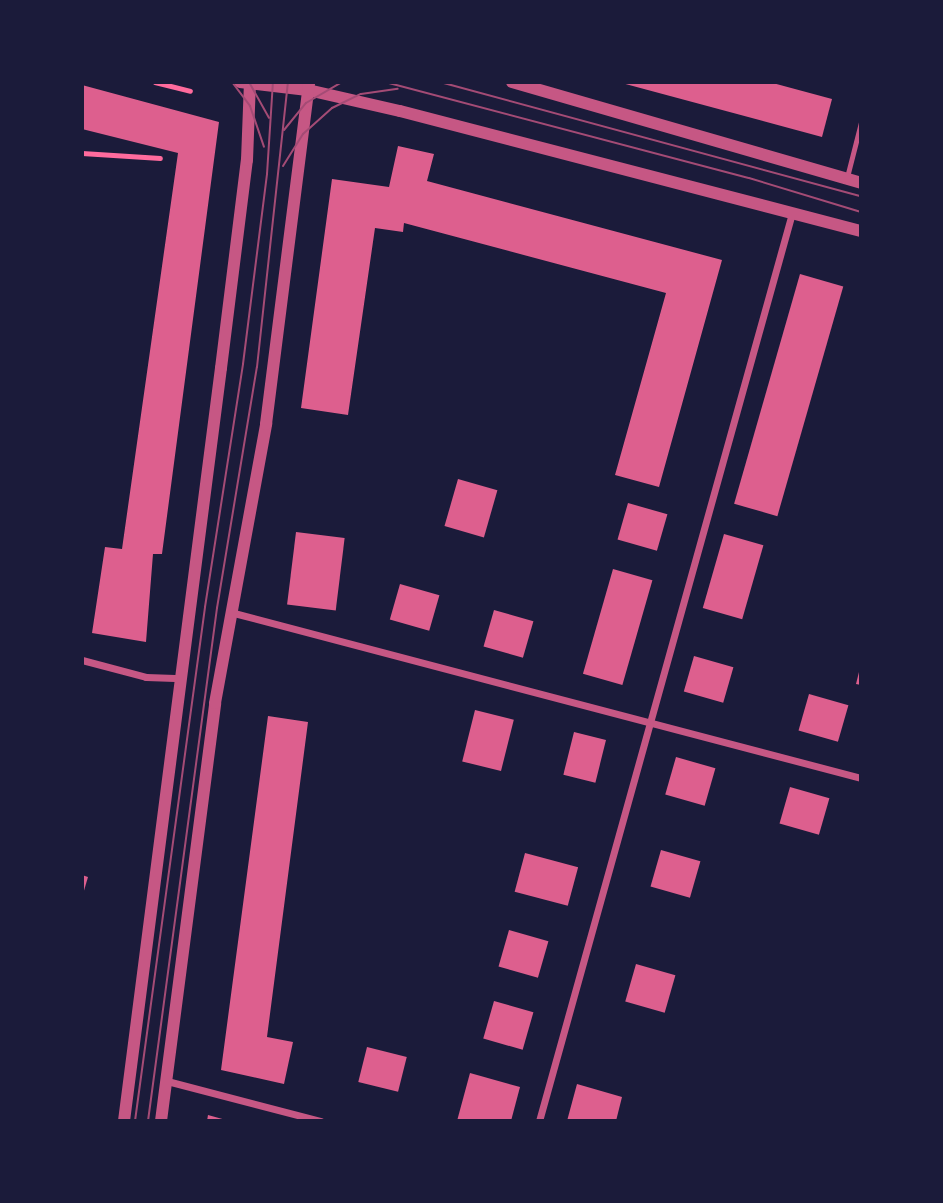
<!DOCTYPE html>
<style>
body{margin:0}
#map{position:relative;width:943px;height:1203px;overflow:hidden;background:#1b1b3a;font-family:Poppins,sans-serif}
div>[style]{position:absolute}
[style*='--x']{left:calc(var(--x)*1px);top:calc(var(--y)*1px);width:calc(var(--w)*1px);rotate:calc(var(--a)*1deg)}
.building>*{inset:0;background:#dd5f8e;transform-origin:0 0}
.path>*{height:4.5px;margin:-2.25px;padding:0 2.25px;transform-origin:2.25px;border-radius:2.25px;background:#ff6b9d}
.service>*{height:5px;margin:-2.5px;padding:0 2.5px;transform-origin:2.5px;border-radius:2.5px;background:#c65784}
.minor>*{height:7px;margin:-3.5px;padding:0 3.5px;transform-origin:3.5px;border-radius:3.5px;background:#c65784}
.tertiary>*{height:12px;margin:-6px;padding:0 6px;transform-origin:6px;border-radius:6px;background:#c65784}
.tram>*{height:2px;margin:-1px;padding:0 1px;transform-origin:1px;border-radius:1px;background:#a44b75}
span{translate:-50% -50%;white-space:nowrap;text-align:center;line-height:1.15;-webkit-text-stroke:7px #1b1b3a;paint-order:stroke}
.frame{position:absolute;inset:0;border:84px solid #1b1b3a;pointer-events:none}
</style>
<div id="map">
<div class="building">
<i style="clip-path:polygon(618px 82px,769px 82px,832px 99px,822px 137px)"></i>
<i style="clip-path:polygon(82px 85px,219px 122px,162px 554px,153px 554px,146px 642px,92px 633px,105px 547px,122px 549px,178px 153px,82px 129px)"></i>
<i style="clip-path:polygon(398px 146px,434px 154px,427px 181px,722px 260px,659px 487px,615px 475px,666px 293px,404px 223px,403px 232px,375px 228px,348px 415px,301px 408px,332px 179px,389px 187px)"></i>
<i style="left:800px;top:274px;width:45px;height:239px;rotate:16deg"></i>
<i style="left:458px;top:479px;width:41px;height:49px;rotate:16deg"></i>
<i style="left:628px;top:503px;width:41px;height:38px;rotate:16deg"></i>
<i style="left:296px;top:532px;width:49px;height:73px;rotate:7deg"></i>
<i style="left:724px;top:534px;width:41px;height:77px;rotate:16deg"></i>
<i style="left:613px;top:569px;width:41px;height:109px;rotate:16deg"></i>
<i style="left:400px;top:584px;width:41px;height:37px;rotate:16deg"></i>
<i style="left:494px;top:610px;width:41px;height:38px;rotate:16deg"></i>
<i style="left:694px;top:656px;width:41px;height:37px;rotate:16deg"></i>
<i style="clip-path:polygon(860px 668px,861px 668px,861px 685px,856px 684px)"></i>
<i style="left:809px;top:694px;width:41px;height:38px;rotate:16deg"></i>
<i style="left:475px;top:710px;width:40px;height:53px;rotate:14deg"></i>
<i style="clip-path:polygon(268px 716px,308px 722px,267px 1037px,293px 1042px,284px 1084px,221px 1070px)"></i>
<i style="left:574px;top:732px;width:33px;height:44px;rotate:14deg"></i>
<i style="left:676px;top:757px;width:41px;height:39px;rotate:16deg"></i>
<i style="left:790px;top:787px;width:41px;height:38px;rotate:16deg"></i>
<i style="left:661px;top:850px;width:41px;height:38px;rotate:16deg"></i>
<i style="left:525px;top:853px;width:55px;height:40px;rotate:15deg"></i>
<i style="clip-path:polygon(82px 875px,88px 877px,83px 894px,82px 894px)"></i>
<i style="left:509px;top:930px;width:41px;height:38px;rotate:16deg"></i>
<i style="left:636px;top:964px;width:41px;height:39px;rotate:16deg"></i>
<i style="left:494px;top:1001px;width:41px;height:39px;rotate:16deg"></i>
<i style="left:367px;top:1047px;width:41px;height:36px;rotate:14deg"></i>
<i style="clip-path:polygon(470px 1073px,520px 1087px,511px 1121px,457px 1121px)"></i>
<i style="clip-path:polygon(577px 1084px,622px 1097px,616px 1121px,567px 1121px)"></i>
<i style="clip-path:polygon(208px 1115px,226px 1120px,226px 1121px,207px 1121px)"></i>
</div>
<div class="path">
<i style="--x:155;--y:82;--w:36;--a:14"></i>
<i style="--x:82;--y:153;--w:78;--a:3.7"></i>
</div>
<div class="service">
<i style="--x:847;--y:177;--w:57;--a:-75.7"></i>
</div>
<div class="minor">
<i style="--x:230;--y:612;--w:652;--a:14.74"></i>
<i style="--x:82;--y:660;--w:66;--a:14.9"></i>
<i style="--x:146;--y:677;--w:36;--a:2"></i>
<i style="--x:167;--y:1081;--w:159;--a:14.6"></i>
<i style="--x:539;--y:1121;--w:943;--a:-74.43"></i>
</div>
<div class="tertiary">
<i style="--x:240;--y:82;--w:68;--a:6.7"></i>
<i style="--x:308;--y:90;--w:94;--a:12.9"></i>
<i style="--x:400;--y:111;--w:476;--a:14.6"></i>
<i style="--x:512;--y:82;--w:363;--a:16.1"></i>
<i style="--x:124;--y:1121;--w:759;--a:-82.66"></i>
<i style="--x:221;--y:368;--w:210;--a:-82.9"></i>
<i style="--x:247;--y:160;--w:78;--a:-87.8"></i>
<i style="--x:161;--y:1121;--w:421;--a:-82.6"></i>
<i style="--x:215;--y:703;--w:284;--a:-79.6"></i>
<i style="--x:266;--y:424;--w:345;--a:-82.8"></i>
</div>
<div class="tram">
<i style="--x:232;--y:82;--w:30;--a:53"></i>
<i style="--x:250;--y:106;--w:43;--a:71.1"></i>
<i style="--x:249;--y:82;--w:41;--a:60.9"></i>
<i style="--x:385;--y:82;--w:376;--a:14.8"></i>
<i style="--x:749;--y:178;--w:117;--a:16.9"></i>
<i style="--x:440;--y:82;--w:436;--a:15.2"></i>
<i style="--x:284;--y:130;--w:35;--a:-51"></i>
<i style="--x:306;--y:103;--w:42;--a:-30.3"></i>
<i style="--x:283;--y:166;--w:38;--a:-58"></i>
<i style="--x:303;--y:134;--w:39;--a:-42"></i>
<i style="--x:332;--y:108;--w:32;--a:-26"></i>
<i style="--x:361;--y:94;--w:37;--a:-8"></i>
<i style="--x:135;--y:1121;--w:519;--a:-82.24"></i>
<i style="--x:205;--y:607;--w:246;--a:-81.1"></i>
<i style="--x:243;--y:364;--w:192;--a:-82.8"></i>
<i style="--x:267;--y:174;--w:92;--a:-86.3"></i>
<i style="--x:148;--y:1121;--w:518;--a:-82.34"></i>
<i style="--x:217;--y:608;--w:244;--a:-80.6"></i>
<i style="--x:257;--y:367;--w:287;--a:-83.8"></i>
</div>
<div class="frame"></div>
</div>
